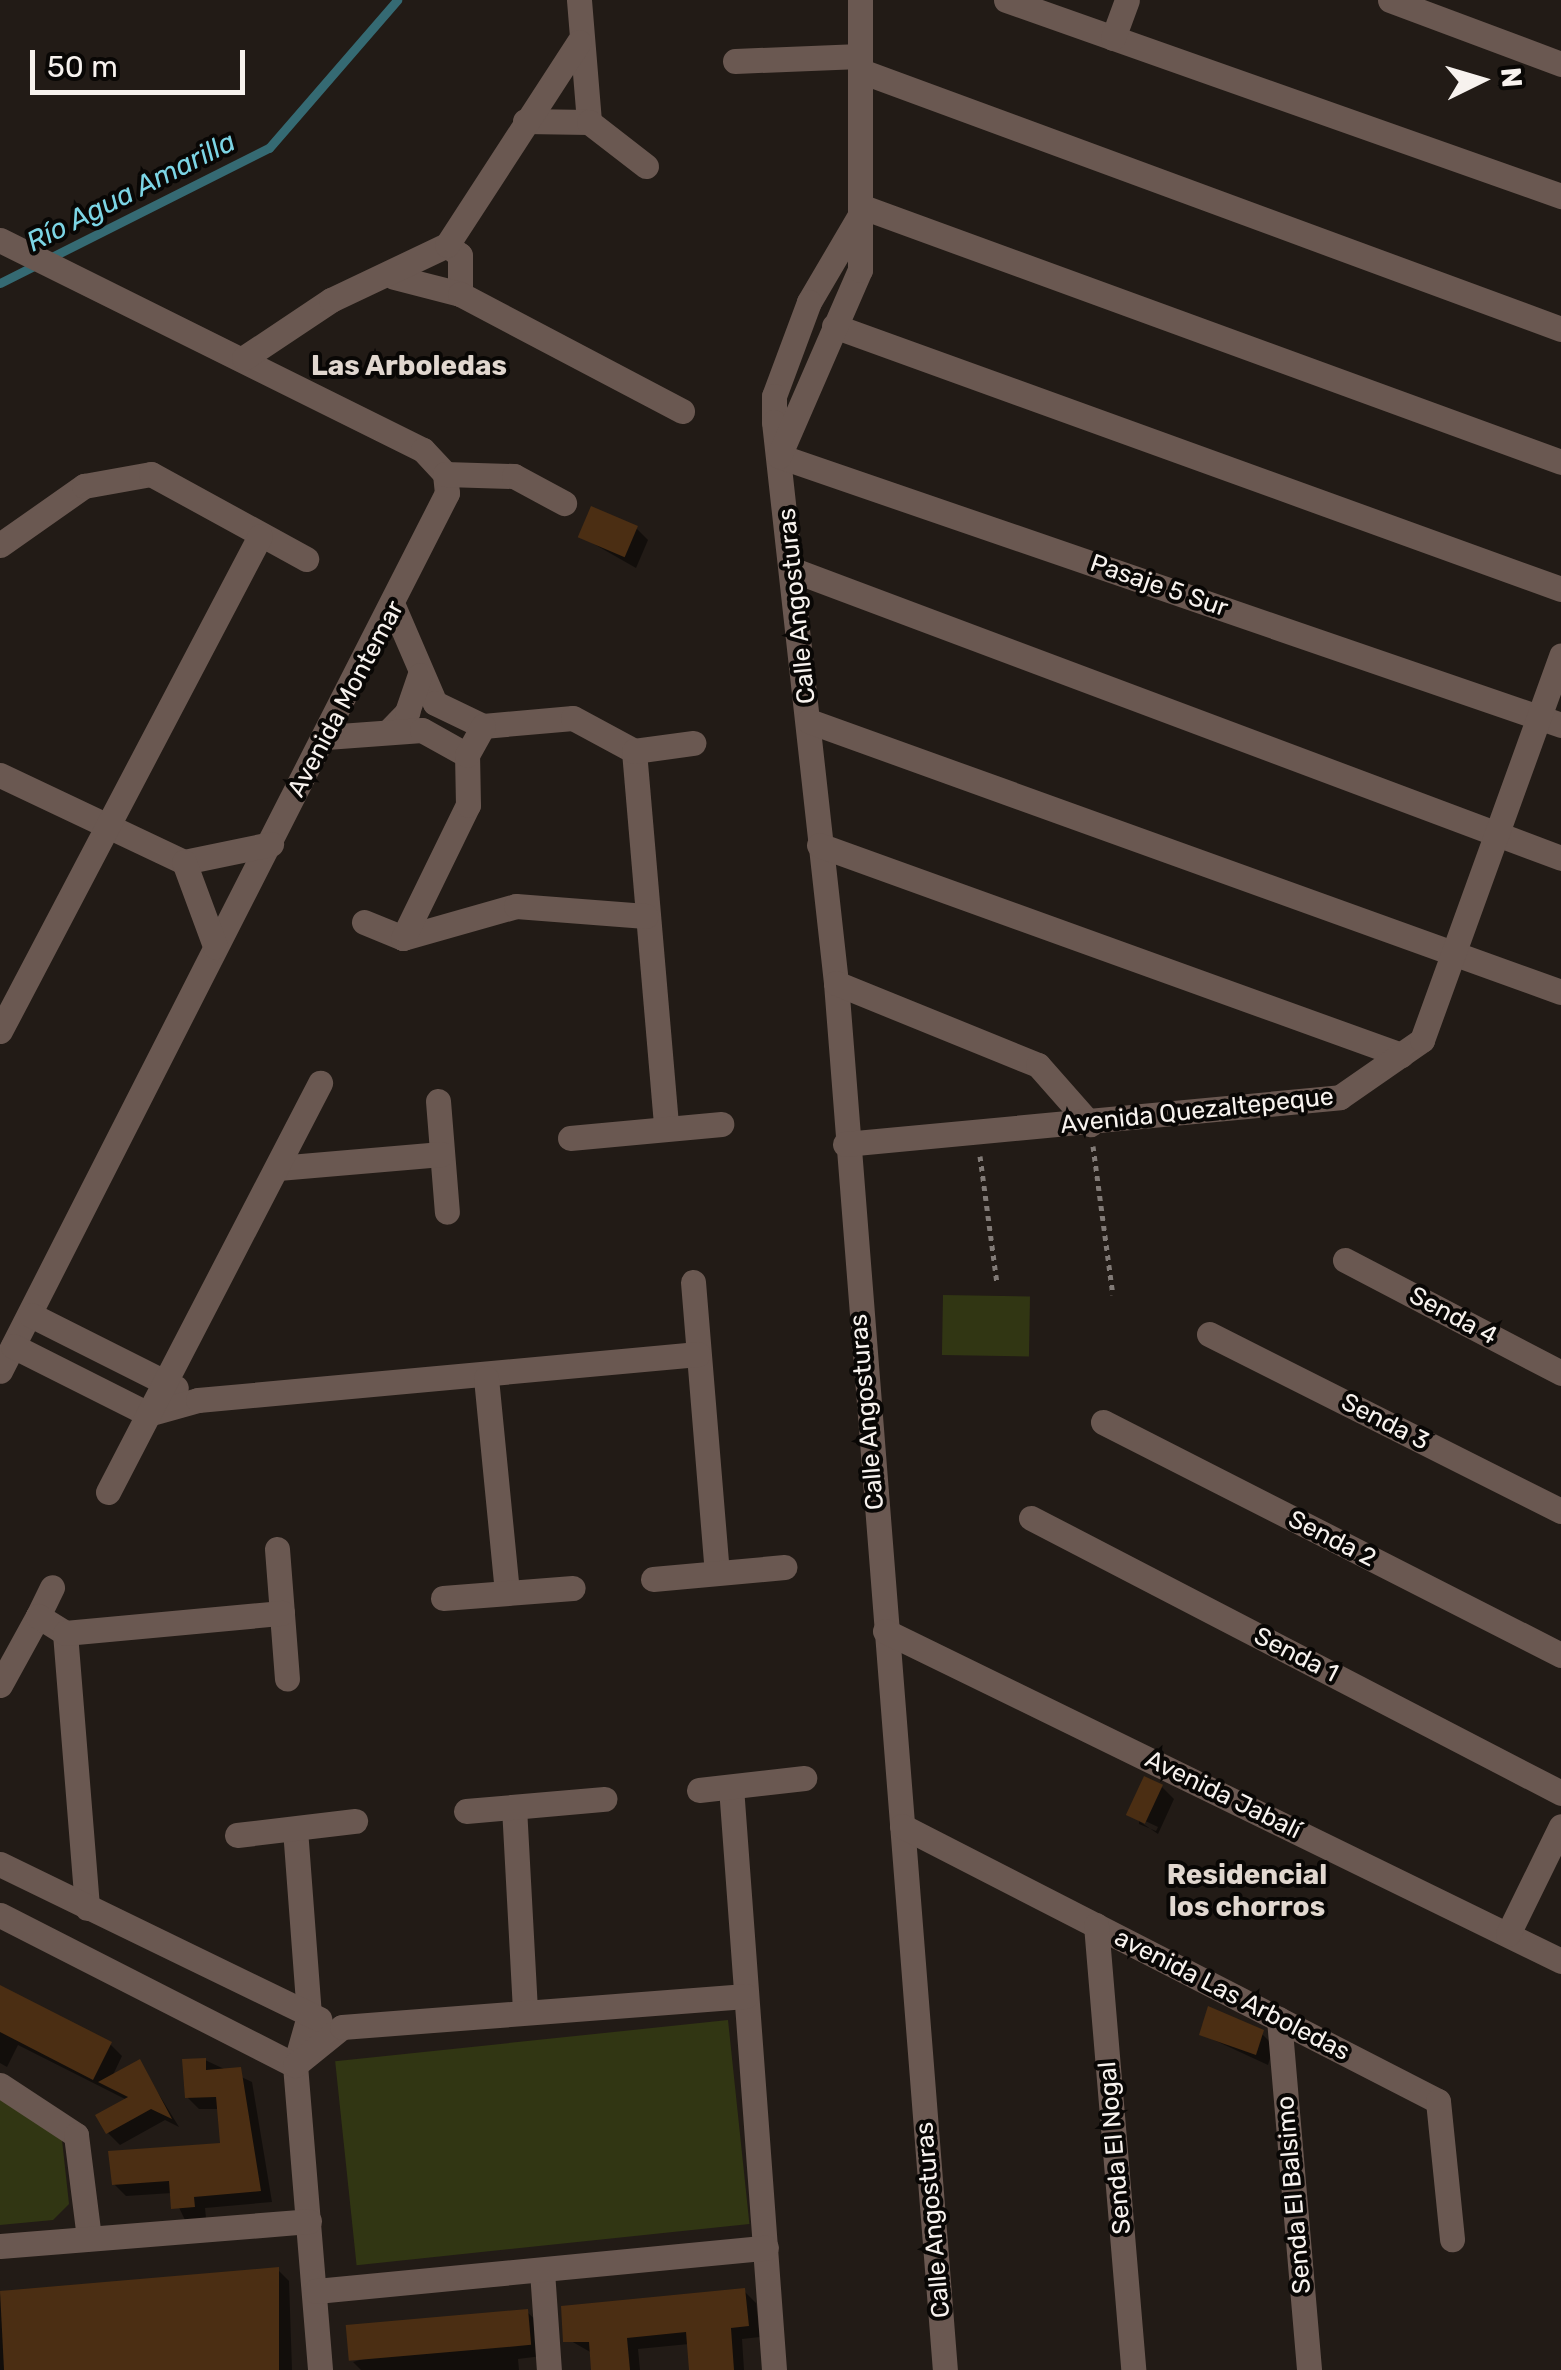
<!DOCTYPE html>
<meta charset="utf-8">
<style>
body{margin:0}
#map{position:relative;width:1561px;height:2370px;overflow:hidden;background:#221b16;font-family:Rubik,sans-serif}
div>[style]{position:absolute}
[style*='--x']{left:calc(var(--x)*1px);top:calc(var(--y)*1px);width:calc(var(--w)*1px);rotate:calc(var(--a)*1deg)}
.green>*{inset:0;background:#313613;transform-origin:0 0}
.shadow>*{inset:0;background:#0007}
.stream>*{height:9px;margin:-4.5px;padding:0 4.5px;transform-origin:4.5px;border-radius:4.5px;background:#356a73}
.building>*{inset:0;background:#4b2e13;transform-origin:0 0}
.path>*{height:5px;margin-top:-2.5px;transform-origin:0;background:repeating-linear-gradient(90deg,#817a76 0 5px,transparent 0 10px)}
.minor>*{height:25px;margin:-12.5px;padding:0 12.5px;transform-origin:12.5px;border-radius:12.5px;background:#6a5851}
span{translate:-50% -50%;white-space:nowrap;text-align:center;line-height:1.15;-webkit-text-stroke:8px #090705;paint-order:stroke}
.street-label{font-size:25px;color:#f7f2ee}
.water-label{font-size:28px;color:#7cd5e5;font-style:italic}
.neighbourhood-label{font-size:28px;color:#e1d7cf;font-weight:700}
.north{position:absolute;left:1431px;top:30px;width:100px;height:100px;-webkit-text-stroke:8px #090705;paint-order:stroke;rotate:85deg;font-size:28px;font-weight:700;line-height:40px;text-align:center;color:#f7f2ee}
.north::after{content:'';display:block;margin:auto;width:35px;height:45px;background:#f7f2ee;clip-path:polygon(50% 0,100% 100%,50% 72%,0 100%)}
.scale{position:absolute;left:30px;top:50px;width:215px;height:45px;box-sizing:border-box;border:5px solid #f7f2ee;border-top:0;padding-left:12px;font-size:30px;line-height:35px;white-space:nowrap;color:#f7f2ee;-webkit-text-stroke:8px #090705;paint-order:stroke}
</style>
<div id="map">
<div class="green">
<i style="left:943px;top:1295px;width:87px;height:60px;rotate:1deg"></i>
<i style="left:728px;top:2020px;width:205px;height:395px;rotate:84deg"></i>
<i style="clip-path:polygon(0 2098px,62px 2140px,69px 2204px,53px 2220px,0 2225px)"></i>
</div>
<div class="shadow">
<i style="clip-path:polygon(636px 528px,648px 540px,636px 568px,580px 536px)"></i>
<i style="clip-path:polygon(evenodd,1162px 1787px,1174px 1799px,1158px 1834px,1129px 1814px,1162px 1787px,1139px 1818px,1158px 1827px,1156px 1831px,1139px 1824px,1139px 1818px)"></i>
<i style="clip-path:polygon(0 1988px,110px 2044px,122px 2056px,112px 2077px,139px 2062px,179px 2127px,165px 2120px,120px 2145px,108px 2133px,127px 2100px,18px 2045px,7px 2067px,0 2063px)"></i>
<i style="clip-path:polygon(1201px 2034px,1262px 2034px,1274px 2046px,1268px 2065px)"></i>
<i style="clip-path:polygon(205px 2060px,252px 2082px,272px 2202px,205px 2208px,206px 2218px,185px 2220px,172px 2193px,126px 2196px,114px 2184px,222px 2146px,219px 2109px,199px 2109px,187px 2097px)"></i>
<i style="clip-path:polygon(278px 2270px,289px 2281px,292px 2370px,0 2370px,0 2294px)"></i>
<i style="clip-path:polygon(744px 2291px,756px 2303px,760px 2337px,742px 2339px,744px 2370px,692px 2370px,689px 2344px,638px 2349px,640px 2370px,594px 2370px,592px 2353px,571px 2341px)"></i>
<i style="clip-path:polygon(527px 2312px,540px 2324px,542px 2356px,518px 2359px,519px 2370px,361px 2370px,353px 2362px)"></i>
</div>
<div class="stream">
<i style="--x:0;--y:283;--w:301;--a:-26.7"></i>
<i style="--x:269;--y:148;--w:196;--a:-49.1"></i>
</div>
<div class="building">
<i style="left:591px;top:506px;width:51px;height:34px;rotate:23deg"></i>
<i style="left:1144px;top:1776px;width:21px;height:43px;rotate:25deg"></i>
<i style="clip-path:polygon(0 1985px,112px 2042px,93px 2080px,0 2032px)"></i>
<i style="clip-path:polygon(1208px 2006px,1264px 2030px,1256px 2055px,1199px 2035px)"></i>
<i style="clip-path:polygon(206px 2058px,206px 2070px,241px 2067px,261px 2191px,194px 2197px,195px 2207px,171px 2209px,169px 2181px,112px 2185px,108px 2151px,220px 2143px,216px 2097px,185px 2098px,182px 2059px)"></i>
<i style="clip-path:polygon(140px 2059px,172px 2119px,151px 2109px,106px 2134px,95px 2115px,128px 2097px,98px 2082px)"></i>
<i style="clip-path:polygon(279px 2267px,279px 2370px,4px 2370px,0 2291px)"></i>
<i style="clip-path:polygon(745px 2288px,749px 2326px,731px 2328px,734px 2370px,689px 2370px,686px 2332px,627px 2338px,630px 2370px,591px 2370px,589px 2342px,563px 2342px,561px 2306px)"></i>
<i style="left:528px;top:2309px;width:36px;height:183px;rotate:85deg"></i>
</div>
<div class="path">
<i style="--x:1093;--y:1146;--w:150;--a:82.4"></i>
<i style="--x:980;--y:1156;--w:128;--a:82.4"></i>
</div>
<div class="minor">
<i style="--x:579;--y:0;--w:122;--a:85.3"></i>
<i style="--x:1006;--y:0;--w:589;--a:19.45"></i>
<i style="--x:1390;--y:0;--w:183;--a:20.5"></i>
<i style="--x:1113;--y:38;--w:40;--a:-69.8"></i>
<i style="--x:735;--y:61;--w:125;--a:-2.3"></i>
<i style="--x:861;--y:71;--w:746;--a:20.23"></i>
<i style="--x:525;--y:121;--w:64;--a:0.9"></i>
<i style="--x:589;--y:122;--w:72;--a:37.7"></i>
<i style="--x:860;--y:206;--w:746;--a:20.06"></i>
<i style="--x:860;--y:215;--w:101;--a:120.4"></i>
<i style="--x:809;--y:302;--w:100;--a:110.4"></i>
<i style="--x:774;--y:396;--w:26;--a:90"></i>
<i style="--x:774;--y:422;--w:564;--a:83.69"></i>
<i style="--x:836;--y:983;--w:1391;--a:85.51"></i>
<i style="--x:0;--y:240;--w:472;--a:26.4"></i>
<i style="--x:423;--y:450;--w:33;--a:47"></i>
<i style="--x:445;--y:474;--w:19;--a:84"></i>
<i style="--x:447;--y:493;--w:985;--a:116.98"></i>
<i style="--x:447;--y:245;--w:16;--a:38"></i>
<i style="--x:460;--y:255;--w:39;--a:90"></i>
<i style="--x:394;--y:277;--w:68;--a:14.4"></i>
<i style="--x:460;--y:294;--w:251;--a:27.8"></i>
<i style="--x:834;--y:326;--w:773;--a:19.89"></i>
<i style="--x:244;--y:358;--w:105;--a:-33.7"></i>
<i style="--x:331;--y:300;--w:128;--a:-25.4"></i>
<i style="--x:447;--y:245;--w:242;--a:-57"></i>
<i style="--x:779;--y:456;--w:827;--a:18.98"></i>
<i style="--x:779;--y:456;--w:203;--a:-66.5"></i>
<i style="--x:860;--y:270;--w:270;--a:-90"></i>
<i style="--x:445;--y:474;--w:69;--a:1.7"></i>
<i style="--x:514;--y:476;--w:57;--a:28.4"></i>
<i style="--x:0;--y:545;--w:103;--a:-35.1"></i>
<i style="--x:84;--y:486;--w:68;--a:-10.2"></i>
<i style="--x:151;--y:474;--w:177;--a:28.7"></i>
<i style="--x:796;--y:571;--w:817;--a:20.56"></i>
<i style="--x:394;--y:608;--w:103;--a:66.7"></i>
<i style="--x:435;--y:703;--w:53;--a:25.6"></i>
<i style="--x:483;--y:726;--w:90;--a:-5.1"></i>
<i style="--x:573;--y:718;--w:69;--a:28.4"></i>
<i style="--x:634;--y:751;--w:378;--a:85.1"></i>
<i style="--x:809;--y:721;--w:799;--a:19.82"></i>
<i style="--x:388;--y:732;--w:28;--a:-46"></i>
<i style="--x:407;--y:712;--w:39;--a:-71"></i>
<i style="--x:326;--y:737;--w:96;--a:-4.2"></i>
<i style="--x:422;--y:730;--w:51;--a:29.1"></i>
<i style="--x:634;--y:751;--w:60;--a:-7.7"></i>
<i style="--x:0;--y:775;--w:204;--a:25.3"></i>
<i style="--x:184;--y:862;--w:89;--a:-11.7"></i>
<i style="--x:819;--y:845;--w:619;--a:19.84"></i>
<i style="--x:184;--y:862;--w:90;--a:69.7"></i>
<i style="--x:364;--y:922;--w:42;--a:22.3"></i>
<i style="--x:403;--y:938;--w:117;--a:-15.8"></i>
<i style="--x:516;--y:906;--w:130;--a:4.4"></i>
<i style="--x:403;--y:938;--w:148;--a:-64"></i>
<i style="--x:468;--y:805;--w:50;--a:-91.1"></i>
<i style="--x:467;--y:755;--w:33;--a:-61"></i>
<i style="--x:836;--y:983;--w:218;--a:22.1"></i>
<i style="--x:1038;--y:1065;--w:79;--a:48.6"></i>
<i style="--x:0;--y:1031;--w:559;--a:-62.29"></i>
<i style="--x:438;--y:1101;--w:111;--a:85.4"></i>
<i style="--x:570;--y:1138;--w:152;--a:-5.3"></i>
<i style="--x:845;--y:1144;--w:497;--a:-5.4"></i>
<i style="--x:1340;--y:1097;--w:100;--a:-34.8"></i>
<i style="--x:1422;--y:1040;--w:409;--a:-70.1"></i>
<i style="--x:278;--y:1168;--w:164;--a:-4.9"></i>
<i style="--x:1345;--y:1260;--w:244;--a:27.6"></i>
<i style="--x:693;--y:1282;--w:291;--a:85.3"></i>
<i style="--x:31;--y:1315;--w:162;--a:26.7"></i>
<i style="--x:1209;--y:1334;--w:394;--a:26.7"></i>
<i style="--x:13;--y:1346;--w:151;--a:26.7"></i>
<i style="--x:148;--y:1414;--w:52;--a:-15.6"></i>
<i style="--x:198;--y:1400;--w:502;--a:-5.26"></i>
<i style="--x:486;--y:1378;--w:216;--a:84.4"></i>
<i style="--x:1103;--y:1422;--w:514;--a:26.96"></i>
<i style="--x:108;--y:1492;--w:461;--a:-62.6"></i>
<i style="--x:1031;--y:1518;--w:597;--a:27.42"></i>
<i style="--x:277;--y:1549;--w:130;--a:85.6"></i>
<i style="--x:653;--y:1579;--w:132;--a:-5.2"></i>
<i style="--x:443;--y:1598;--w:130;--a:-4.4"></i>
<i style="--x:38;--y:1616;--w:32;--a:-64"></i>
<i style="--x:885;--y:1631;--w:752;--a:26.02"></i>
<i style="--x:65;--y:1633;--w:276;--a:85.4"></i>
<i style="--x:0;--y:1685;--w:79;--a:-61.2"></i>
<i style="--x:38;--y:1616;--w:32;--a:32"></i>
<i style="--x:65;--y:1633;--w:218;--a:-5.3"></i>
<i style="--x:731;--y:1787;--w:585;--a:85.78"></i>
<i style="--x:699;--y:1790;--w:106;--a:-6.5"></i>
<i style="--x:514;--y:1807;--w:203;--a:86.9"></i>
<i style="--x:466;--y:1811;--w:139;--a:-5"></i>
<i style="--x:902;--y:1826;--w:602;--a:27.16"></i>
<i style="--x:1438;--y:2101;--w:139;--a:84.2"></i>
<i style="--x:295;--y:1829;--w:188;--a:85.7"></i>
<i style="--x:309;--y:2016;--w:51;--a:105.9"></i>
<i style="--x:295;--y:2065;--w:306;--a:85.3"></i>
<i style="--x:237;--y:1835;--w:119;--a:-6.8"></i>
<i style="--x:0;--y:1864;--w:355;--a:25.9"></i>
<i style="--x:0;--y:1915;--w:331;--a:27"></i>
<i style="--x:295;--y:2065;--w:60;--a:-39"></i>
<i style="--x:342;--y:2027;--w:405;--a:-4.4"></i>
<i style="--x:1096;--y:1925;--w:447;--a:85.2"></i>
<i style="--x:1508;--y:1934;--w:120;--a:-63.9"></i>
<i style="--x:1279;--y:2019;--w:352;--a:85.1"></i>
<i style="--x:0;--y:2085;--w:91;--a:33.3"></i>
<i style="--x:76;--y:2135;--w:104;--a:82.8"></i>
<i style="--x:0;--y:2246;--w:310;--a:-4.6"></i>
<i style="--x:542;--y:2271;--w:99;--a:86"></i>
<i style="--x:316;--y:2291;--w:452;--a:-5.5"></i>
</div>
<div class="street-label">
<span style="left:1159px;top:586px;rotate:19deg">Pasaje 5 Sur</span>
<span style="left:797px;top:606px;rotate:-96deg">Calle Angosturas</span>
<span style="left:346px;top:699px;rotate:-62deg">Avenida Montemar</span>
<span style="left:1197px;top:1111px;rotate:-6deg">Avenida Quezaltepeque</span>
<span style="left:1453px;top:1316px;rotate:28deg">Senda 4</span>
<span style="left:867px;top:1412px;rotate:-95deg">Calle Angosturas</span>
<span style="left:1385px;top:1422px;rotate:27deg">Senda 3</span>
<span style="left:1332px;top:1539px;rotate:27deg">Senda 2</span>
<span style="left:1296px;top:1655px;rotate:27deg">Senda 1</span>
<span style="left:1223px;top:1795px;rotate:26deg">Avenida Jabalí</span>
<span style="left:1232px;top:1995px;rotate:27deg">avenida Las Arboledas</span>
<span style="left:1115px;top:2148px;rotate:-95deg">Senda El Nogal</span>
<span style="left:1294px;top:2195px;rotate:-95deg">Senda El Balsimo</span>
<span style="left:933px;top:2220px;rotate:-95deg">Calle Angosturas</span>
</div>
<div class="water-label">
<span style="left:131px;top:192px;rotate:-27deg">Río Agua Amarilla</span>
</div>
<div class="neighbourhood-label">
<span style="left:409px;top:366px">Las Arboledas</span>
<span style="left:1247px;top:1891px">Residencial<br>los chorros</span>
</div>
<div class="north">N</div>
<div class="scale">50 m</div>
</div>
